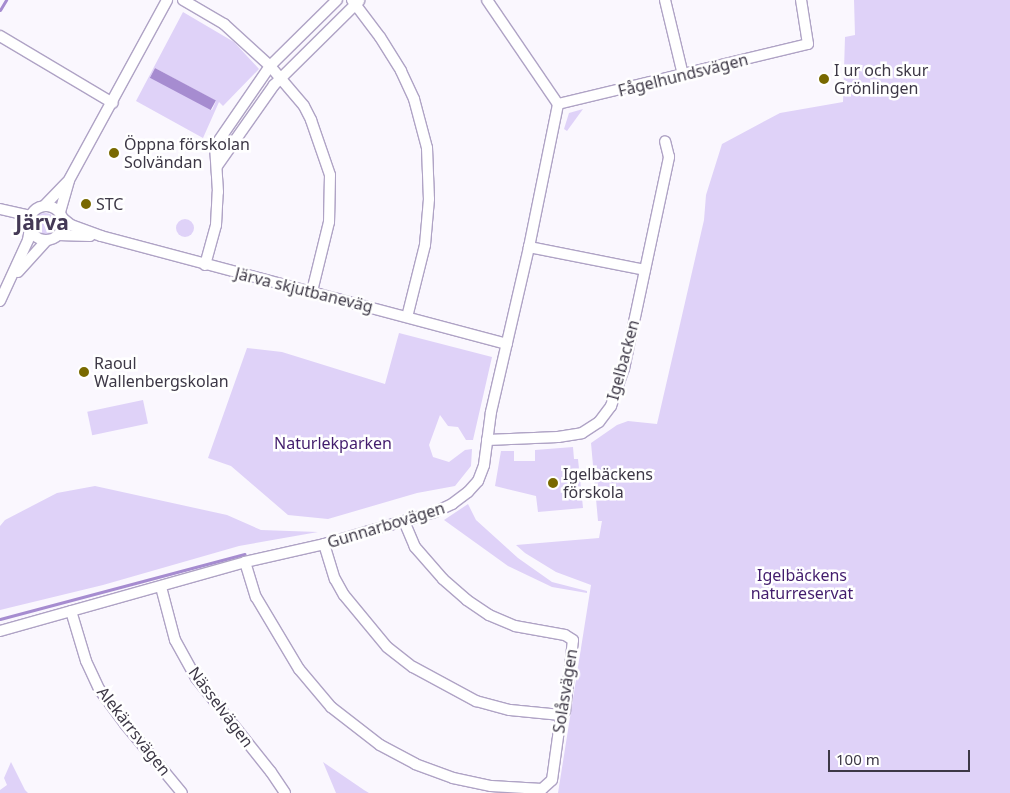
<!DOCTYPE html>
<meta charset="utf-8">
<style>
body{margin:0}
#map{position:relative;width:1010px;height:793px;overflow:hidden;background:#faf7fe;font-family:"Noto Sans",sans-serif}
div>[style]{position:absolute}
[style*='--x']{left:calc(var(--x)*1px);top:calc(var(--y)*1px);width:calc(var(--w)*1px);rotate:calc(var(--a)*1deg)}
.green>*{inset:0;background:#dfd2f8;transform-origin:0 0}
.round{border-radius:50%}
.water>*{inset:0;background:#a68cd0;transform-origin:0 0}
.stream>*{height:3px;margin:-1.5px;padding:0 1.5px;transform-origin:1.5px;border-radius:1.5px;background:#a68cd0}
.roads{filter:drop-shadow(1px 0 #afa3c5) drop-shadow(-1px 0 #afa3c5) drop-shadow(0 1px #afa3c5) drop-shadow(0 -1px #afa3c5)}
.minor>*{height:10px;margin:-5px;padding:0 5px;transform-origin:5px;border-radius:5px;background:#fff}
.minor>.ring{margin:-5px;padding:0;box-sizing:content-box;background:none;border:10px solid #fff;border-radius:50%}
.dots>*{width:14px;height:14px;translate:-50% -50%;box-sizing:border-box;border:2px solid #fff;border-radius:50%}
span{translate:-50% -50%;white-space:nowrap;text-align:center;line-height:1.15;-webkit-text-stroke:5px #fff;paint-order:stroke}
.poi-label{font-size:16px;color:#3d3846}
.left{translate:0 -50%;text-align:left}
.street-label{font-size:16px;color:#3d3846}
.park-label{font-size:16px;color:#431d6d}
.district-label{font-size:21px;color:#443956;font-weight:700}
.scale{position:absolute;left:828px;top:750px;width:142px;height:22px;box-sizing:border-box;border:2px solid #3d3846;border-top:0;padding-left:6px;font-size:15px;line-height:18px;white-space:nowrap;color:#3d3846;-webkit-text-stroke:4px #fff;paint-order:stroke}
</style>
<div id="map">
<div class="green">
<i style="clip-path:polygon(854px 0,1010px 0,1010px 793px,558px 793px,591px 585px,556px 572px,525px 553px,516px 545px,599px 538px,602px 521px,598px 521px,591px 443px,617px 425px,628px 421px,657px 424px,704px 220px,706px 195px,722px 144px,780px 113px,843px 102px,845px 37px,855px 35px)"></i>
<i style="clip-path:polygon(evenodd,183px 12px,234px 42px,259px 69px,223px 106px,219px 102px,203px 138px,136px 101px,183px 12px,155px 68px,216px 101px,212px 110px,150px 77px,155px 68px)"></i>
<i style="clip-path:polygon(583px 109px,567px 131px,564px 129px,569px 113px)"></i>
<i class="round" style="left:34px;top:213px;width:22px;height:22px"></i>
<i class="round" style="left:176px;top:219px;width:18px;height:18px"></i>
<i style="clip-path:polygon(399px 333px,492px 357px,473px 440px,466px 440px,458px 427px,448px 426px,440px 415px,429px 445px,433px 457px,449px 462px,465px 450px,472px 449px,471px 466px,455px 486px,417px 493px,328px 519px,288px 515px,231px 466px,208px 458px,247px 348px,282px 352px,385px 384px)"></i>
<i style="left:143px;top:400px;width:24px;height:57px;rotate:78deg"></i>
<i style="clip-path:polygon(573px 447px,574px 459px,578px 459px,583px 508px,538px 512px,536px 496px,495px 486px,501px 451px,514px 451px,514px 461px,535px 461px,535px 450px)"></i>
<i style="clip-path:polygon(95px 486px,227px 515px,261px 530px,318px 532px,239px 546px,103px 585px,0 610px,0 526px,5px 520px,57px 493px)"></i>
<i style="clip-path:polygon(468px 504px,476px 520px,518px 558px,552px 582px,587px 591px,587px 593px,552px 587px,508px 566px,444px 520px)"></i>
<i style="clip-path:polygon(11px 762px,25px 790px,28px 793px,0 793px,0 790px,7px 785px,4px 778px)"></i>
<i style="clip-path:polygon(323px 762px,364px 790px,369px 793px,336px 793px)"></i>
</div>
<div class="water">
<i style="left:155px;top:68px;width:69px;height:11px;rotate:28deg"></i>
</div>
<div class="stream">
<i style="--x:0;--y:10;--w:12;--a:-59"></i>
<i style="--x:0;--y:619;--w:253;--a:-14.9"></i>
</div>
<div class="roads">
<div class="minor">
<i style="--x:183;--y:0;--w:48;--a:30.3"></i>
<i style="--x:224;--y:24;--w:62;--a:42.4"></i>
<i style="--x:270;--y:66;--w:52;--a:49.6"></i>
<i style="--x:304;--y:106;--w:16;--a:63"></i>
<i style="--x:311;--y:120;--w:58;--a:70.9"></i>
<i style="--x:330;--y:175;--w:47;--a:91.2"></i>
<i style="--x:329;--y:222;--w:71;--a:103.8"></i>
<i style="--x:352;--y:0;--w:46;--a:52.9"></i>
<i style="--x:380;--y:37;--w:40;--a:58"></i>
<i style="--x:401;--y:71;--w:31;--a:65"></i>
<i style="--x:414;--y:99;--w:51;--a:75.1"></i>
<i style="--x:427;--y:148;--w:51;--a:87.8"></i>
<i style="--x:429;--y:199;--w:46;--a:95"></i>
<i style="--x:425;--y:245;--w:74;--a:104"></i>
<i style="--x:487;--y:0;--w:126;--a:55.7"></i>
<i style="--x:665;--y:0;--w:77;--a:76.5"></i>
<i style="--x:0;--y:36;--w:131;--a:30.7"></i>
<i style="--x:558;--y:104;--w:257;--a:-13.5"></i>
<i style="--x:808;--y:44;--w:45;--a:-99"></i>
<i style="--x:217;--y:166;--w:99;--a:-54.9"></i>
<i style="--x:274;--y:85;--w:120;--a:-44.7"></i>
<i style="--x:45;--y:205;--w:32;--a:-46"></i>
<i class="ring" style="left:29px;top:206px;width:24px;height:24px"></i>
<i style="--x:0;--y:209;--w:31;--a:13"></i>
<i style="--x:60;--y:212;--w:33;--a:-74"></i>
<i style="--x:69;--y:180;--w:205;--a:-61.4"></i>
<i style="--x:61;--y:217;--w:13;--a:39"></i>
<i style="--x:71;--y:225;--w:32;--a:20"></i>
<i style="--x:101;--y:236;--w:420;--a:14.9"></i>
<i style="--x:58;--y:235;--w:32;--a:2"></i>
<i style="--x:529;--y:247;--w:118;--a:11.2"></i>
<i style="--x:205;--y:265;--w:41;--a:-74.6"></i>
<i style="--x:216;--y:225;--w:33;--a:-87"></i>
<i style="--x:218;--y:192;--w:46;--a:-93.7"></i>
<i style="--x:215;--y:146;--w:97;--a:-55.5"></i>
<i style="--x:270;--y:66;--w:94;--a:-44.6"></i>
<i style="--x:18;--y:272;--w:42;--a:-47.9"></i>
<i style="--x:0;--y:301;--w:67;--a:-65.3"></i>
<i style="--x:28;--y:240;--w:11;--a:-80"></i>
<i style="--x:487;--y:440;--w:71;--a:-2.4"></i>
<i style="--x:558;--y:437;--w:24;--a:-9"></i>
<i style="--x:582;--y:433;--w:20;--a:-33"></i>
<i style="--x:599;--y:422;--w:20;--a:-53"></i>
<i style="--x:611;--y:406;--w:39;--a:-71"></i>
<i style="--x:624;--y:369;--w:217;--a:-78"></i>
<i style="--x:669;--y:157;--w:16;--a:-104"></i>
<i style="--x:324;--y:544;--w:37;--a:73"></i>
<i style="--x:335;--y:579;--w:18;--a:61"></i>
<i style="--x:344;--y:595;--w:67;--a:50.4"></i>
<i style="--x:387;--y:647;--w:33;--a:38"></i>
<i style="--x:413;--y:667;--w:72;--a:28.4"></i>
<i style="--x:476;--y:701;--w:35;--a:15"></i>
<i style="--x:510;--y:710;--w:51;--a:5.6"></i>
<i style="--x:245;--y:562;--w:37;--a:73"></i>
<i style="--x:256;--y:597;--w:84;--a:59.2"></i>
<i style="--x:299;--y:669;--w:50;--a:49.9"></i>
<i style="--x:331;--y:707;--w:62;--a:37.8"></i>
<i style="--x:380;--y:745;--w:40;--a:28"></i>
<i style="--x:415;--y:764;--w:40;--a:20.2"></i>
<i style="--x:453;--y:778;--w:39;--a:12"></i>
<i style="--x:491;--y:786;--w:51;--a:3.4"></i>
<i style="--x:542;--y:789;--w:13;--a:-42"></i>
<i style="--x:552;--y:780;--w:66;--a:-82.1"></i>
<i style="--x:561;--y:715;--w:6;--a:-45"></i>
<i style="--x:565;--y:711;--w:71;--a:-83.6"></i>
<i style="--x:573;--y:640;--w:9;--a:-148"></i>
<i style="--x:565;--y:635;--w:51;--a:-169.8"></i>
<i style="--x:515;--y:626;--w:28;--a:-157"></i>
<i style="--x:489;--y:615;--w:27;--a:-146"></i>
<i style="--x:467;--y:600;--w:32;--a:-139"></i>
<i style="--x:443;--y:579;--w:43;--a:-131.2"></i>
<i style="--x:415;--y:547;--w:28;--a:-113"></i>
<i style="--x:161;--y:587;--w:55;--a:75.2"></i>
<i style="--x:175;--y:640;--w:43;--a:61.1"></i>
<i style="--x:196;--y:678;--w:120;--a:51.4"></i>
<i style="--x:271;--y:772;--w:25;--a:56"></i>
<i style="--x:71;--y:611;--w:52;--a:73.3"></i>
<i style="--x:86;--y:661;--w:31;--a:65"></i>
<i style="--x:99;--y:689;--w:44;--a:53.4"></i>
<i style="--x:125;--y:724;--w:89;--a:50.4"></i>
<i style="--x:0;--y:631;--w:255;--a:-15.7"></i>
<i style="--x:245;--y:562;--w:81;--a:-12.8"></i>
<i style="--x:324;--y:544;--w:116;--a:-16.1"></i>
<i style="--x:435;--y:512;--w:19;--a:-25"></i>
<i style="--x:452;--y:504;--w:20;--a:-37"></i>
<i style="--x:468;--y:492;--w:15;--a:-48"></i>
<i style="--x:478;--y:481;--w:17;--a:-69"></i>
<i style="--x:484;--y:465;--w:53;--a:-82.5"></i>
<i style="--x:491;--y:412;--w:169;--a:-77"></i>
<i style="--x:529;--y:247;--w:146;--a:-78.5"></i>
</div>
</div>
<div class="dots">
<i style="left:824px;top:79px;background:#796900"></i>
<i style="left:114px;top:153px;background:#796900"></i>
<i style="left:86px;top:204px;background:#796900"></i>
<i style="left:84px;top:372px;background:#796900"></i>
<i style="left:553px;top:483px;background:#796900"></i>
</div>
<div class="poi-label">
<span class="left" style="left:834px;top:79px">I ur och skur<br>Grönlingen</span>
<span class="left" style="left:124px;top:153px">Öppna förskolan<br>Solvändan</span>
<span class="left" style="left:96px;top:204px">STC</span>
<span class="left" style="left:94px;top:372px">Raoul<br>Wallenbergskolan</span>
<span class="left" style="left:563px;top:483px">Igelbäckens<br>förskola</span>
</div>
<div class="street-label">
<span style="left:683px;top:75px;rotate:-14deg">Fågelhundsvägen</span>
<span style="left:304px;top:290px;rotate:14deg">Järva skjutbaneväg</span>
<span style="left:623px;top:360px;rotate:-75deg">Igelbacken</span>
<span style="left:386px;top:525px;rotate:-17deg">Gunnarbovägen</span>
<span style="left:565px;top:691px;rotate:-81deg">Solåsvägen</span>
<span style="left:221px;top:707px;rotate:53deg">Nässelvägen</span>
<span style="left:134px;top:731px;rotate:52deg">Alekärrsvägen</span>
</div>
<div class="park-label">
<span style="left:333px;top:443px">Naturlekparken</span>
<span style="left:802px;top:584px">Igelbäckens<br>naturreservat</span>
</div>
<div class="district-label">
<span style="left:42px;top:222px">Järva</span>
</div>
<div class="scale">100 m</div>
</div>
